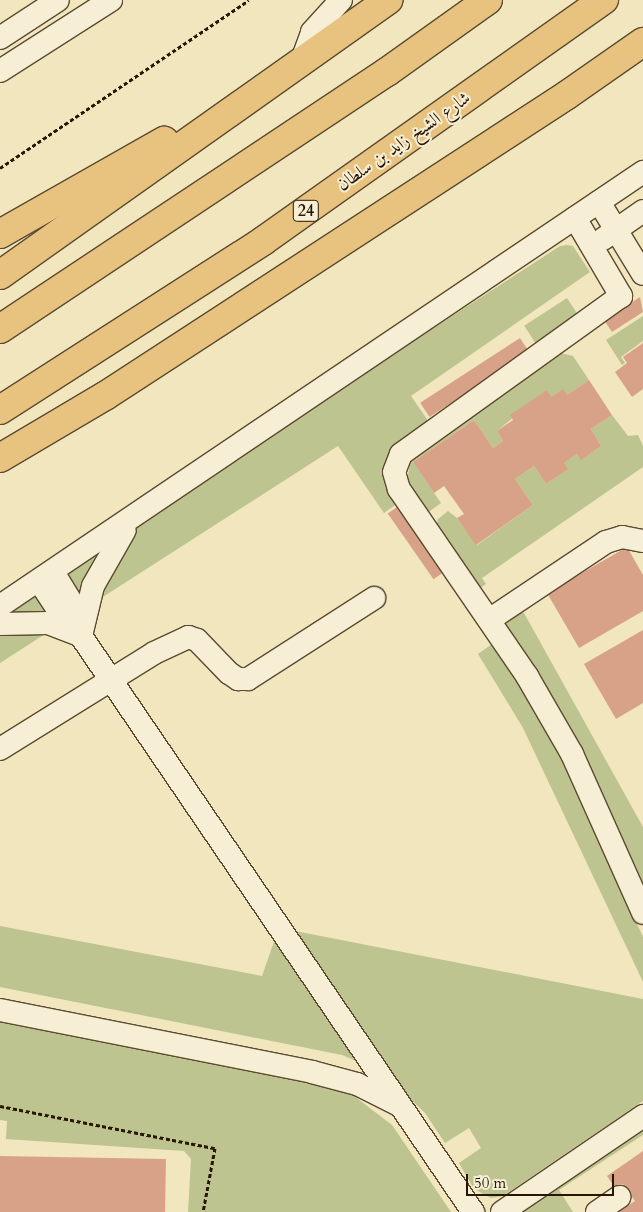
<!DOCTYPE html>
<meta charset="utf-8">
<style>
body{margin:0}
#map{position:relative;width:643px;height:1212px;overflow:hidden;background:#f1e6be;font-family:Cardo,Amiri,serif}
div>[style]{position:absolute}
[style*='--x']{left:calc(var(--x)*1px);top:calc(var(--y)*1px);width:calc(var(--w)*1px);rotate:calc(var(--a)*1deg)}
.green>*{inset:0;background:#bdc48f;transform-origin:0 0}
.building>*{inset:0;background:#d8a289;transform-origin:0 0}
.path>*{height:3px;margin-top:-1.5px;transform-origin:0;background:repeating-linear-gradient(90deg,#291601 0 4px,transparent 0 6.5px)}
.roads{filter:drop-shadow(1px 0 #5b4a30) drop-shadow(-1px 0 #5b4a30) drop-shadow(0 1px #5b4a30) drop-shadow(0 -1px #5b4a30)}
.minor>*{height:22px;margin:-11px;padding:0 11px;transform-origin:11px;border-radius:11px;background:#f6efd5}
.major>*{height:28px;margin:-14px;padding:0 14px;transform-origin:14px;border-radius:14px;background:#e8c37f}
.highway>*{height:28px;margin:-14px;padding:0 14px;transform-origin:14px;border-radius:14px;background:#e8c37f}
span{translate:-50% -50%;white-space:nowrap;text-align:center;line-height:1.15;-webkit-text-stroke:4px #f6efd5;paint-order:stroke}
.shield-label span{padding:1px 4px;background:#f6efd5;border:1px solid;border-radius:4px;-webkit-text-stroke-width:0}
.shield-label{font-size:16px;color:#291601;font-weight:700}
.street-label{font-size:18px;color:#291601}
.scale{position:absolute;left:466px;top:1174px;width:148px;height:22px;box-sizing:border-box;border:2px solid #291601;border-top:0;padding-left:6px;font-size:15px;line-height:18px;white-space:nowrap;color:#291601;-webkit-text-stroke:4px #f6efd5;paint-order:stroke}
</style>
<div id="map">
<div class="green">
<i style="clip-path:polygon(567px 245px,573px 246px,590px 272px,411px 396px,429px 422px,389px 453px,384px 477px,398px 503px,384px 513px,338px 446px,0 663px,0 609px,560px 246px)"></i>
<i style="left:567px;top:298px;width:24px;height:51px;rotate:57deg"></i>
<i style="clip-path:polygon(643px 316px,643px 341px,621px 357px,625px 363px,622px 365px,606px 340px)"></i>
<i style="clip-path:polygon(560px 353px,573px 356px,589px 380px,567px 395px,552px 397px,547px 390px,497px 431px,503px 441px,493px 448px,474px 420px,413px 462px,441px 503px,426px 514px,407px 481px,411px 458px)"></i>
<i style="clip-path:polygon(612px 415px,628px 436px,638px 435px,643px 446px,643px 467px,482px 578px,486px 584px,479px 589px,436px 527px,438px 519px,448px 511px,457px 518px,477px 545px,533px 505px,515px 479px,534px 466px,546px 484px,567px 469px,564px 463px,577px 454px,582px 459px,601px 446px,591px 429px)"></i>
<i style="clip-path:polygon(515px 611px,524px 613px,643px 827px,643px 888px,500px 620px)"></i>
<i style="clip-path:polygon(495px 642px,561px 756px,643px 937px,643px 982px,523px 728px,478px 654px)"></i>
<i style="clip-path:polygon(0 926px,262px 976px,277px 933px,290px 930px,643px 999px,643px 1101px,503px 1196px,491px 1198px,474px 1189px,459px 1163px,481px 1148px,469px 1128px,445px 1143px,425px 1113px,382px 1072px,342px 1055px,0 987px)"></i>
<i style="clip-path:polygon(0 1022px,345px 1089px,392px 1125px,451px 1212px,188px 1212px,191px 1159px,184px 1151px,6px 1139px,7px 1121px,0 1120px)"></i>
<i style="clip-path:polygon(643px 1124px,643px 1135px,559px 1190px,573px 1212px,511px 1212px)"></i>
</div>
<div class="building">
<i style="clip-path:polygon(640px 297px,643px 312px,612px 332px,604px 320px)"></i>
<i style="left:520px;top:338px;width:17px;height:119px;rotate:57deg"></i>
<i style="clip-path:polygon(643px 343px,643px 389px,632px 397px,615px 372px,627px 363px,623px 357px)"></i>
<i style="clip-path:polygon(589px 380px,612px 415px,591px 429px,601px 446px,581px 460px,577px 454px,564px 463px,568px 469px,546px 484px,534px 466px,515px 479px,533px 505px,476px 545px,457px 518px,464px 514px,444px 486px,434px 493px,413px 462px,474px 420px,493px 448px,503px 441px,497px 431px,513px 420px,510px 415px,547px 390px,552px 397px,563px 389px,567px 395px)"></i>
<i style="left:400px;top:505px;width:80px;height:15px;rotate:55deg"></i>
<i style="clip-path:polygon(627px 547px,643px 575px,643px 611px,579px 648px,547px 593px)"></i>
<i style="clip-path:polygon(643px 630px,643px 703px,616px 719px,584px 664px)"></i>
<i style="clip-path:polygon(643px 1151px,643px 1212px,618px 1212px,635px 1201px,623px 1184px,616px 1189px,607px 1176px)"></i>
<i style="left:0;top:1156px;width:166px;height:56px;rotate:1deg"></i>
</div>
<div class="path">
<i style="--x:0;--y:168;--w:300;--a:-34"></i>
<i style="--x:0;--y:1106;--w:219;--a:11.1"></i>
<i style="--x:215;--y:1148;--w:65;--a:100.6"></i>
</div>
<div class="roads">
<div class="minor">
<i style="--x:0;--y:38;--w:69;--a:-33.2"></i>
<i style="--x:301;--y:63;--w:33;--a:-70"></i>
<i style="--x:312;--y:32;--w:43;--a:-47.8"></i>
<i style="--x:0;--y:71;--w:132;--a:-32.6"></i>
<i style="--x:599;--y:202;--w:84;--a:58.6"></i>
<i style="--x:575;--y:218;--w:91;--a:59.5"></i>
<i style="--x:621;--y:296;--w:271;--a:144.3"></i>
<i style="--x:401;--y:454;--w:19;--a:111"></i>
<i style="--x:394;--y:472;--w:18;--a:74"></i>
<i style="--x:399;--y:489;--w:227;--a:55.6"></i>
<i style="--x:527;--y:676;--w:90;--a:60"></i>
<i style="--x:572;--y:754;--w:174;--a:65.9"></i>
<i style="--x:603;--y:239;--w:49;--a:-35"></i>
<i style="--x:53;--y:572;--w:52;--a:58.5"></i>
<i style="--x:80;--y:616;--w:14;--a:86"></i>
<i style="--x:39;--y:581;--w:53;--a:56.6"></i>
<i style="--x:68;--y:625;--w:17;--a:40"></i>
<i style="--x:81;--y:636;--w:697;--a:55.76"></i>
<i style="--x:0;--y:606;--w:776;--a:-34.02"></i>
<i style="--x:489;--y:620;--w:141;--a:-33.7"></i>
<i style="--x:606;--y:542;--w:17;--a:-17"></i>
<i style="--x:622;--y:537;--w:21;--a:11"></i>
<i style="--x:0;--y:624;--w:48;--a:-1.2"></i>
<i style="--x:48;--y:623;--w:30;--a:21"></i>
<i style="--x:81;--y:636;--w:51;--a:-76.5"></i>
<i style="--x:93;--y:586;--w:64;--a:-60.3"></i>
<i style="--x:0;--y:749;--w:181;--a:-31.9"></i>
<i style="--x:154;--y:653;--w:38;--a:-25"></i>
<i style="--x:188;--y:637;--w:9;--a:18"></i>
<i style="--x:197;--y:640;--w:46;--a:45.9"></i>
<i style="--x:229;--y:673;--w:11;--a:34"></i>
<i style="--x:238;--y:679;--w:10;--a:0"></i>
<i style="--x:248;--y:679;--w:150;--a:-32.7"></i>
<i style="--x:0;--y:1010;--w:318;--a:11.2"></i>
<i style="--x:312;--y:1072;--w:47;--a:14.9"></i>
<i style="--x:357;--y:1084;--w:45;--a:26.6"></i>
<i style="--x:502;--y:1212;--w:171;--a:-34.2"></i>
<i style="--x:597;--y:1212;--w:27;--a:-34"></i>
</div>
<div class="major">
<i style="--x:0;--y:234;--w:189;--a:-29.6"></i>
<i style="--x:0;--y:275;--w:476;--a:-35.3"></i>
<i style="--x:0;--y:458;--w:122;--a:-30.6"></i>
<i style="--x:105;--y:396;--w:551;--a:-33.08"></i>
<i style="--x:567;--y:95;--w:93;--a:-34.9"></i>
</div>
<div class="highway">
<i style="--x:0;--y:329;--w:465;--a:-33.6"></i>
<i style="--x:387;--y:72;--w:124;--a:-35.5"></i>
<i style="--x:0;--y:410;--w:313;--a:-32.7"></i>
<i style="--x:263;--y:241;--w:418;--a:-35.3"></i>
</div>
</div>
<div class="shield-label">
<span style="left:306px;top:211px">24</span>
</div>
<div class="street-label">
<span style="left:404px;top:142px;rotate:-35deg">شارع الشيخ زايد بن سلطان</span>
</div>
<div class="scale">50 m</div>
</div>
